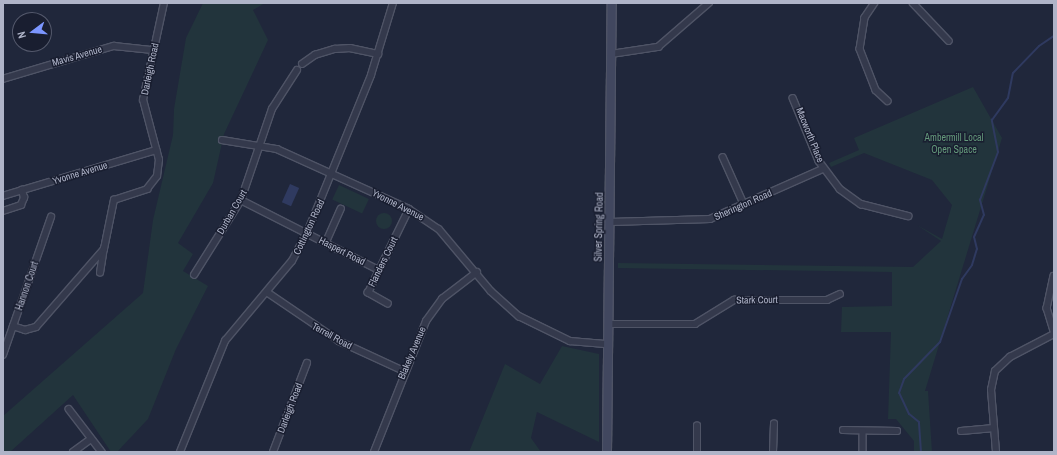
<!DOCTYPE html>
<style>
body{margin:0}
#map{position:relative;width:1057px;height:455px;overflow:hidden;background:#20273b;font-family:"Archivo Narrow",sans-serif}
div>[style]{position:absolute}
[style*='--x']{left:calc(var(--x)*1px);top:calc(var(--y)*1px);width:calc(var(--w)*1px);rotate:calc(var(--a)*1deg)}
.green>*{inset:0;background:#22343c;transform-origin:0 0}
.round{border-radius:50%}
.water>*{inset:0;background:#2f3a60;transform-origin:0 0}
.stream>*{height:2px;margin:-1px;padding:0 1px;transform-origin:1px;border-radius:1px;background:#2f3a60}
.roads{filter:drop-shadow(1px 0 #4f5466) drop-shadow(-1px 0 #4f5466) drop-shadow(0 1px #4f5466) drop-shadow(0 -1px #4f5466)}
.street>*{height:5.5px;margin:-2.75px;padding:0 2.75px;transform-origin:2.75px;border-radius:2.75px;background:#34394c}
.secondary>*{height:8px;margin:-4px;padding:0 4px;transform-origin:4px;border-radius:4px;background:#41475f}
span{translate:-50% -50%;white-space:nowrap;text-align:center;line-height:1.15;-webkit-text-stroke:3px #191e30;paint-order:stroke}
.street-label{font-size:10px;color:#afb4c8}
.park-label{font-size:10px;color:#649a7b}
.frame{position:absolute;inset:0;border:4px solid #afb4c8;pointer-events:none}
.north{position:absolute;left:12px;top:12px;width:40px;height:40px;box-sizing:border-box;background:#191e30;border:1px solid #555a6d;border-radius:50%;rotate:254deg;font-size:11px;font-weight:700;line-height:16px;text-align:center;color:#afb4c8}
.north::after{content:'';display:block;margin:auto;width:14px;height:18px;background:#7c96ff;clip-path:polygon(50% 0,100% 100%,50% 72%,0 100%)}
</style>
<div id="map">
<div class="green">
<i style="clip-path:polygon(203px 3px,265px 3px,253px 10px,268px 40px,224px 134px,213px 183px,178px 243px,193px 254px,183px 271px,208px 286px,176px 349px,148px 419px,117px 452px,111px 452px,73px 395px,10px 452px,3px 452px,3px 416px,143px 293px,153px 220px,173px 135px,174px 109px,186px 38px)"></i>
<i style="clip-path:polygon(973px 87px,1002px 138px,925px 391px,928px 391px,932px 452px,914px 452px,914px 441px,896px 419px,888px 419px,891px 332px,841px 332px,842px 307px,892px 306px,892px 272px,618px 268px,618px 263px,913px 267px,941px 241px,917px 225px,942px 239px,952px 205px,932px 180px,864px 153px,831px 167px,829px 163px,859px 150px,854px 138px)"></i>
<i style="left:339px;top:185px;width:33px;height:16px;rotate:25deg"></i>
<i class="round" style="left:376px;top:213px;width:16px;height:16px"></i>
<i style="clip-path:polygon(562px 346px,599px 354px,599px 442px,537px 412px,531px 438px,541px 452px,469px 452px,505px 364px,540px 384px)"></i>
</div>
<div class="water">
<i style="left:290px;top:184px;width:10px;height:20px;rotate:24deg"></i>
</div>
<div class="stream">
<i style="--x:921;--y:452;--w:30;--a:-94"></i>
<i style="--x:919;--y:422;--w:13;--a:-141"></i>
<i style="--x:909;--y:414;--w:23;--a:-115"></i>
<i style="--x:899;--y:393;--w:15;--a:-70"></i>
<i style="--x:904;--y:379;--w:52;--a:-45.8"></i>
<i style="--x:940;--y:342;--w:67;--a:-70.8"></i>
<i style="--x:962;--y:279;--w:17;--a:-54"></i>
<i style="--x:972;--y:265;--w:17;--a:-73"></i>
<i style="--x:977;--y:249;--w:12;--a:-104"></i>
<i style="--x:974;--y:237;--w:24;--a:-66"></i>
<i style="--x:984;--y:215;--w:16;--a:-105"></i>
<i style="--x:980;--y:200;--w:51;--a:-69.4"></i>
<i style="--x:998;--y:152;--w:33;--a:-101"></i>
<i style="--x:992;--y:120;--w:27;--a:-54"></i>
<i style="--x:1008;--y:98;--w:25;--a:-79"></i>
<i style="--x:1013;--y:73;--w:37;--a:-46"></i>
<i style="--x:1039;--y:46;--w:18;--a:-34"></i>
</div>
<div class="roads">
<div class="street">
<i style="--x:875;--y:3;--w:18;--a:124"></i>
<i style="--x:865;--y:18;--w:31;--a:99"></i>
<i style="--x:860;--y:49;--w:44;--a:68.7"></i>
<i style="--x:876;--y:90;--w:16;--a:43"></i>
<i style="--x:913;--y:3;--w:52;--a:46.5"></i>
<i style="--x:611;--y:54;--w:48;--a:-8.5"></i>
<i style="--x:658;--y:47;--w:67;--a:-40.8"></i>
<i style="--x:302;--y:64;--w:16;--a:-35"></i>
<i style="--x:315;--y:55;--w:21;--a:-17"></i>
<i style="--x:335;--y:49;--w:15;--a:-4"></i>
<i style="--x:350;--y:48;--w:29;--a:12"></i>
<i style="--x:3;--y:79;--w:116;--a:-16.6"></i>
<i style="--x:114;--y:46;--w:39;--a:6"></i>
<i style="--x:793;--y:98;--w:68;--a:67.6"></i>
<i style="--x:819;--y:161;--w:35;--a:53"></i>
<i style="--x:840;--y:189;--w:26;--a:36"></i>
<i style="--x:861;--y:204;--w:49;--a:14.3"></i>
<i style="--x:222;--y:140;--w:56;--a:9.3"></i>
<i style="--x:277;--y:149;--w:145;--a:24.4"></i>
<i style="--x:409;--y:209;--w:36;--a:34"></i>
<i style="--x:439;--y:229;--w:81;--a:50"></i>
<i style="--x:491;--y:291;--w:38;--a:42"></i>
<i style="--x:519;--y:316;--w:57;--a:26.1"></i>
<i style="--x:570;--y:341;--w:38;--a:5"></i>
<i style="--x:723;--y:157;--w:51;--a:65.9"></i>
<i style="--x:3;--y:196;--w:160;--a:-16.7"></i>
<i style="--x:241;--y:200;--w:155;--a:26.9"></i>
<i style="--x:3;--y:211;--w:19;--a:-18"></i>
<i style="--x:21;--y:205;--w:8;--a:-67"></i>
<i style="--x:24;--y:198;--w:8;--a:-104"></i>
<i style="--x:610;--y:222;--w:100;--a:-1.7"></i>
<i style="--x:710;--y:219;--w:124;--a:-23.9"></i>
<i style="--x:326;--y:242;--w:36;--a:-66"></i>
<i style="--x:100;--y:273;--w:24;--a:-81"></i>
<i style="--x:194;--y:275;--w:89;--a:-57.9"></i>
<i style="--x:241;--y:200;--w:96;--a:-71.2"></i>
<i style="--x:272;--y:109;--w:46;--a:-57.3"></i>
<i style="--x:1054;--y:276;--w:33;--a:102"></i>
<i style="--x:1047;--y:308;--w:24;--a:73"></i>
<i style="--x:267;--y:292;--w:87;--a:34.2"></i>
<i style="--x:339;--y:341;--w:72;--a:24.8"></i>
<i style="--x:388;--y:304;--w:23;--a:-151"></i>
<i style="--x:368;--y:293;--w:93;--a:-64"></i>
<i style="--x:608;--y:324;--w:87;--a:0"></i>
<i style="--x:695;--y:324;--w:46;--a:-31.6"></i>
<i style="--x:734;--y:300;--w:93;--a:0"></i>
<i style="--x:827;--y:300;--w:14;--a:-25"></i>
<i style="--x:13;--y:326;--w:13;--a:18"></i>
<i style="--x:25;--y:330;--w:11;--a:-15"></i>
<i style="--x:36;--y:327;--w:103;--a:-48.9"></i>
<i style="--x:104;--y:249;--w:50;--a:-78.5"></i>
<i style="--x:114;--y:200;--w:35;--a:-18"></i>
<i style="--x:147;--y:189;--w:16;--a:-52"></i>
<i style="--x:157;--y:176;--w:16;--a:-83"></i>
<i style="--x:159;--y:160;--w:62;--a:-104.9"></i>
<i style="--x:143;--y:100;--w:99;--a:-77.8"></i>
<i style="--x:3;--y:355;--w:146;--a:-70.8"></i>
<i style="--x:69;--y:409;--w:54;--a:52.5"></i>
<i style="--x:843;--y:430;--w:54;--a:1.1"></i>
<i style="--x:863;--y:431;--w:21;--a:90"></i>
<i style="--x:961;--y:431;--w:33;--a:-5"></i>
<i style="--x:73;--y:452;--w:22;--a:-36"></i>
<i style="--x:180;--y:452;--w:120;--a:-67.9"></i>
<i style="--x:225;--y:341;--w:104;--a:-50.1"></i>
<i style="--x:292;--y:261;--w:32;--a:-62"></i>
<i style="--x:307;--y:233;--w:170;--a:-67.9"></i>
<i style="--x:371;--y:75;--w:75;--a:-73"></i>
<i style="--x:273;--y:452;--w:95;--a:-69.1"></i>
<i style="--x:374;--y:452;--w:141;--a:-68.3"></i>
<i style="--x:426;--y:321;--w:27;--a:-54"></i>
<i style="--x:442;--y:299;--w:44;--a:-37.6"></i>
<i style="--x:697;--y:452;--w:26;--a:-90"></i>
<i style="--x:773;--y:452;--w:28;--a:-88"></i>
<i style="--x:996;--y:452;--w:62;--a:-94.6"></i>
<i style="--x:991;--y:390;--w:19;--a:-78"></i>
<i style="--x:995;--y:371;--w:21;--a:-43"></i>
<i style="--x:1010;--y:357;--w:50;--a:-27.6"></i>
</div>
<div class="secondary">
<i style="--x:607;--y:452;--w:449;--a:-89.4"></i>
</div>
</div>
<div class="street-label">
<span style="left:77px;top:56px;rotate:-16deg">Mavis Avenue</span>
<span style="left:150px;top:69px;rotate:-78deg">Darleigh Road</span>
<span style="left:810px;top:135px;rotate:68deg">Macworth Place</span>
<span style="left:80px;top:173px;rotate:-17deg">Yvonne Avenue</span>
<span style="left:398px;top:205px;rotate:27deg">Yvonne Avenue</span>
<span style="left:743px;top:205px;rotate:-24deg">Sherington Road</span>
<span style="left:232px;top:212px;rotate:-60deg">Durban Court</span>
<span style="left:309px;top:227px;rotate:-65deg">Cottington Road</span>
<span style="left:599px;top:227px;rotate:-89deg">Silver Spring Road</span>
<span style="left:342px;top:251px;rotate:27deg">Haspert Road</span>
<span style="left:383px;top:262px;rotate:-64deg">Flanders Court</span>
<span style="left:27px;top:286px;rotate:-71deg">Hannon Court</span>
<span style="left:757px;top:300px;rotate:-1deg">Stark Court</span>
<span style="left:332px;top:336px;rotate:29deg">Terrell Road</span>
<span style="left:412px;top:353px;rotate:-67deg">Blakely Avenue</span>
<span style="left:290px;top:408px;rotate:-69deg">Darleigh Road</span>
</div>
<div class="park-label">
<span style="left:954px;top:143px">Ambermill Local<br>Open Space</span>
</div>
<div class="frame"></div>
<div class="north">N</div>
</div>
